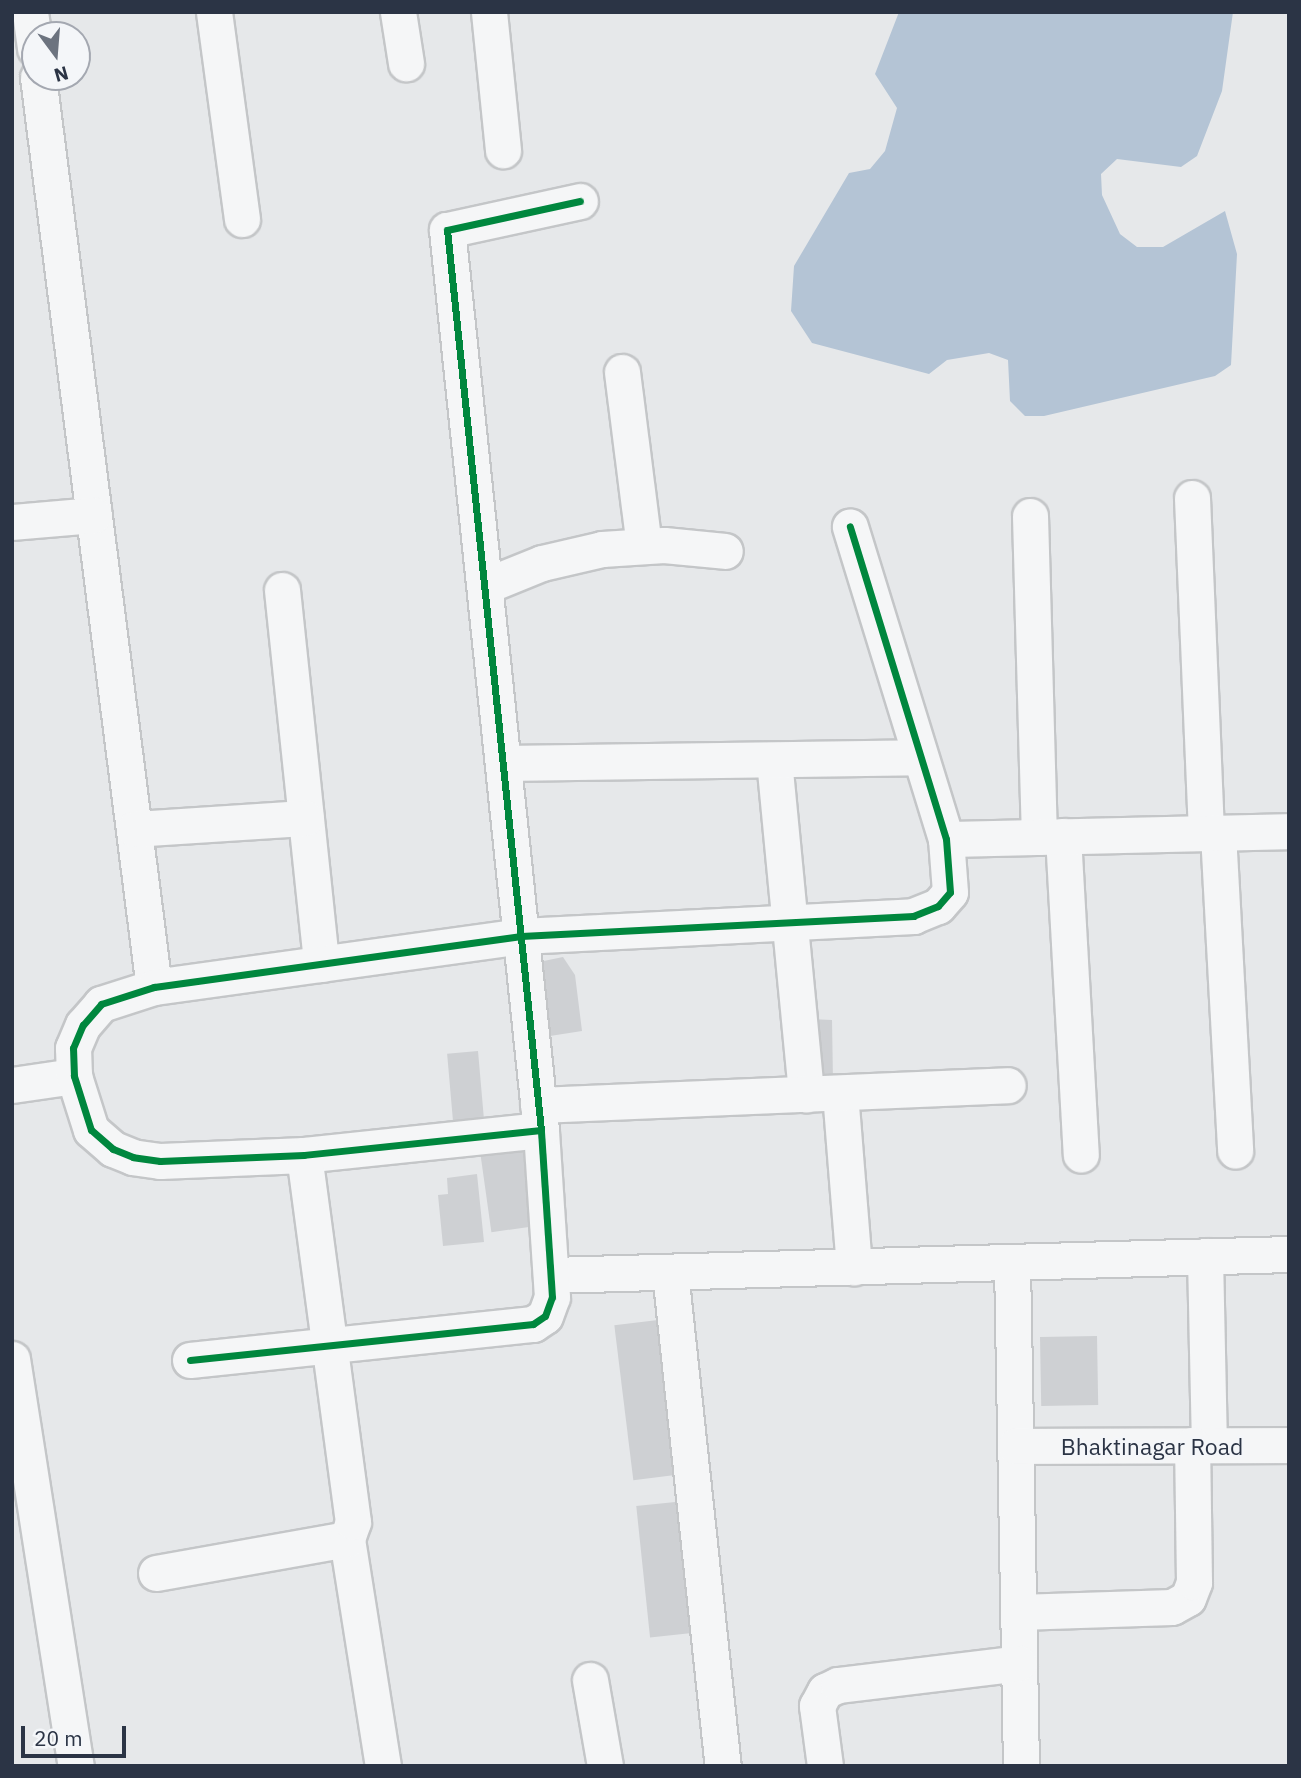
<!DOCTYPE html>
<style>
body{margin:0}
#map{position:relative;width:1301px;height:1778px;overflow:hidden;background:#e6e8ea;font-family:"IBM Plex Sans",sans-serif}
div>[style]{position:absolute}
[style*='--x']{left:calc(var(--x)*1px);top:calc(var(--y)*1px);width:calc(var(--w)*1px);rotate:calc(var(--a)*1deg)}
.water>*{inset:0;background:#b4c4d5}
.building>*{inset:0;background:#ced0d3;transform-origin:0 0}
.roads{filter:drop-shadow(2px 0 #c4c6c8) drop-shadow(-2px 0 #c4c6c8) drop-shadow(0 2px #c4c6c8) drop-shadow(0 -2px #c4c6c8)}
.minor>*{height:35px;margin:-17.5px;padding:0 17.5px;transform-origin:17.5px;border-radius:17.5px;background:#f5f6f7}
.cycleway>*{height:7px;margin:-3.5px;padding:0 3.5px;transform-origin:3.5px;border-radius:3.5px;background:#00873e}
span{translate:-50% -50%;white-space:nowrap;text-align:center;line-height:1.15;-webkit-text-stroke:5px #f4f6f9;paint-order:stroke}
.street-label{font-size:23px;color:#2b3445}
.frame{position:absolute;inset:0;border:14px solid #2b3445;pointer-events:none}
.north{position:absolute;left:21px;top:21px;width:70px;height:70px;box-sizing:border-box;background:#f4f6f9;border:2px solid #a4a8b1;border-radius:50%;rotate:164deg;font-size:19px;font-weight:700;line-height:28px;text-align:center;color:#2b3445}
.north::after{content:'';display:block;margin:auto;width:24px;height:32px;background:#6c737f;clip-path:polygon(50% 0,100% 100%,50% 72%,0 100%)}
.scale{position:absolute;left:21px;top:1726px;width:105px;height:32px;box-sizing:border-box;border:4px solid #2b3445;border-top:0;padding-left:9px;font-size:21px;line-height:24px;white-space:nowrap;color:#2b3445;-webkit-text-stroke:5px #f4f6f9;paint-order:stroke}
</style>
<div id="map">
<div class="water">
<i style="clip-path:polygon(899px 12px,1233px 12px,1222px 91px,1197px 156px,1181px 167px,1117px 159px,1101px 174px,1102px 195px,1120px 234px,1137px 247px,1163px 247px,1225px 211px,1237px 254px,1231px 365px,1215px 376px,1044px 416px,1025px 416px,1010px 401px,1008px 360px,989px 353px,947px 360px,929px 374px,812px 343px,791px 311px,794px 266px,849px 173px,870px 169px,885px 151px,897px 108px,875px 74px)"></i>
</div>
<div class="building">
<i style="clip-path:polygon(563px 957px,575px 975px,582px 1031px,550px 1036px,539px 962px)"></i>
<i style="clip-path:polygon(810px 1019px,832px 1020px,833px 1082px,808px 1084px)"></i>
<i style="left:478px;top:1051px;width:74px;height:31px;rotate:85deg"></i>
<i style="left:523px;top:1148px;width:79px;height:43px;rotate:82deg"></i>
<i style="clip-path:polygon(477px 1174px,484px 1242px,443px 1246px,438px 1195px,448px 1194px,447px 1178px)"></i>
<i style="left:658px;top:1320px;width:156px;height:44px;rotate:83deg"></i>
<i style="left:1097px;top:1336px;width:69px;height:57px;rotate:89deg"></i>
<i style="left:685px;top:1501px;width:132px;height:49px;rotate:84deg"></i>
</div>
<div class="roads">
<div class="minor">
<i style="--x:30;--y:12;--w:37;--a:82"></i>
<i style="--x:214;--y:12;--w:209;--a:82.3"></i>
<i style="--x:398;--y:12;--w:52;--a:81.1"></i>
<i style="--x:489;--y:12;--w:139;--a:84.2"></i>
<i style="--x:38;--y:77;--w:917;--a:82.74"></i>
<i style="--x:622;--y:372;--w:175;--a:82.8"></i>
<i style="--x:1192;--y:498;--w:335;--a:87.6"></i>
<i style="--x:1030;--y:516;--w:321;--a:88.4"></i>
<i style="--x:12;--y:522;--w:82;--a:-4.9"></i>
<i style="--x:485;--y:586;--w:61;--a:-22"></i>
<i style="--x:542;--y:563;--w:62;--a:-13.1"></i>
<i style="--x:602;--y:549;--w:62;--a:-3.7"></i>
<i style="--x:664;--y:545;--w:61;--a:5.6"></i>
<i style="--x:282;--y:590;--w:376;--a:84"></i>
<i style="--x:774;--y:760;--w:336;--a:84.5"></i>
<i style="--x:503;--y:763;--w:417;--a:-0.8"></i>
<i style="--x:134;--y:829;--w:172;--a:-3.7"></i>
<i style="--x:1218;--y:833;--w:318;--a:86.9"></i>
<i style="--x:1063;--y:836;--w:319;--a:86.8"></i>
<i style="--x:946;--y:839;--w:343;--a:-1.3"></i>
<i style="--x:12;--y:1085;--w:63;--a:-8.3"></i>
<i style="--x:840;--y:1093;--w:175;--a:85.4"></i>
<i style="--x:538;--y:1105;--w:470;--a:-2.4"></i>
<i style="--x:541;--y:1130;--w:238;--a:174"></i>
<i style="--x:304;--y:1155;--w:144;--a:177.6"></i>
<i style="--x:160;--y:1161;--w:27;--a:-172"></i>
<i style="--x:133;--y:1157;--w:22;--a:-158"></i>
<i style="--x:113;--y:1149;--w:29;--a:-139"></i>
<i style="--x:91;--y:1130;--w:57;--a:-107.5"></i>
<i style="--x:74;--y:1076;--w:28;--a:-92"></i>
<i style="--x:73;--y:1048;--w:25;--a:-67"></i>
<i style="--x:83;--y:1025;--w:28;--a:-49"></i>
<i style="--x:101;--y:1004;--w:56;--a:-17.8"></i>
<i style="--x:154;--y:987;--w:371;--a:-7.9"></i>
<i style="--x:521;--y:936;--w:393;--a:-2.9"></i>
<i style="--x:913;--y:916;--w:27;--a:-22"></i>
<i style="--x:938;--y:906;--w:18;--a:-49"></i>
<i style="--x:950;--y:892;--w:53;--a:-94.3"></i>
<i style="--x:946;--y:839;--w:327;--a:-107.1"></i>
<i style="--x:1205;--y:1256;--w:189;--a:88.8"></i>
<i style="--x:1012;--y:1262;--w:504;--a:88.98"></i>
<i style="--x:670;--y:1272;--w:497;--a:83.9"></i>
<i style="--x:551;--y:1275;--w:738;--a:-1.63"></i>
<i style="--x:12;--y:1359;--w:412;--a:81.1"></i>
<i style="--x:190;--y:1360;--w:345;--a:-6"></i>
<i style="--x:533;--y:1324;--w:14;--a:-34"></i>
<i style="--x:545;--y:1316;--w:20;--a:-70"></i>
<i style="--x:552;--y:1297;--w:167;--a:-93.8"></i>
<i style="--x:541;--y:1130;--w:905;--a:-95.96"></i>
<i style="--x:447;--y:230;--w:136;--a:-12.3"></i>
<i style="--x:1015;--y:1446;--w:274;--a:-0.2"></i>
<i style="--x:347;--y:1539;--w:230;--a:81"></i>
<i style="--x:156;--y:1573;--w:194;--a:-10.1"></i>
<i style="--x:347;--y:1539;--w:18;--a:-71"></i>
<i style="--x:353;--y:1522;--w:370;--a:-97.6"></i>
<i style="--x:1018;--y:1612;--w:154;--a:-1.9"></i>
<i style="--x:1172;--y:1607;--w:18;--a:-29"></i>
<i style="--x:1188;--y:1598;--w:17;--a:-69"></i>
<i style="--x:1194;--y:1582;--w:137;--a:-90.8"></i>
<i style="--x:590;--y:1680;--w:87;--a:80.1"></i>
<i style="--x:825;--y:1766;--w:61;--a:-97.6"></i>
<i style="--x:817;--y:1706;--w:17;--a:-62"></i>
<i style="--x:825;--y:1691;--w:14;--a:-25"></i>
<i style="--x:838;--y:1685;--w:182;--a:-6.9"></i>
</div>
</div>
<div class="cycleway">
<i style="--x:541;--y:1130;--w:238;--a:174"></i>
<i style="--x:304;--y:1155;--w:144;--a:177.6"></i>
<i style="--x:160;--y:1161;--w:27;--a:-172"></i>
<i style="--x:133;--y:1157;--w:22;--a:-158"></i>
<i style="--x:113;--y:1149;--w:29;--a:-139"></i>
<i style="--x:91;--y:1130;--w:57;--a:-107.5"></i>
<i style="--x:74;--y:1076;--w:28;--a:-92"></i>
<i style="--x:73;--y:1048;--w:25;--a:-67"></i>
<i style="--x:83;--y:1025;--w:28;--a:-49"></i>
<i style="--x:101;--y:1004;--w:56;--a:-17.8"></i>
<i style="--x:154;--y:987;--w:371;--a:-7.9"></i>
<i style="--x:521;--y:936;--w:393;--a:-2.9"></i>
<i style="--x:913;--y:916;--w:27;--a:-22"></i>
<i style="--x:938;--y:906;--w:18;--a:-49"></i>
<i style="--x:950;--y:892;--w:53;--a:-94.3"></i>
<i style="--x:946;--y:839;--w:327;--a:-107.1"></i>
<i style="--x:190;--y:1360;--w:345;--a:-6"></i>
<i style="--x:533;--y:1324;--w:14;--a:-34"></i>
<i style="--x:545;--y:1316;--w:20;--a:-70"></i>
<i style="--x:552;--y:1297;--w:167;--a:-93.8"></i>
<i style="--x:541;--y:1130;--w:905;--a:-95.96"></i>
<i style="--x:447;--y:230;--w:136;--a:-12.3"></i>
</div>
<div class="street-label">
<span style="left:1152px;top:1446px">Bhaktinagar Road</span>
</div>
<div class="frame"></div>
<div class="north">N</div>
<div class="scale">20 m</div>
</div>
